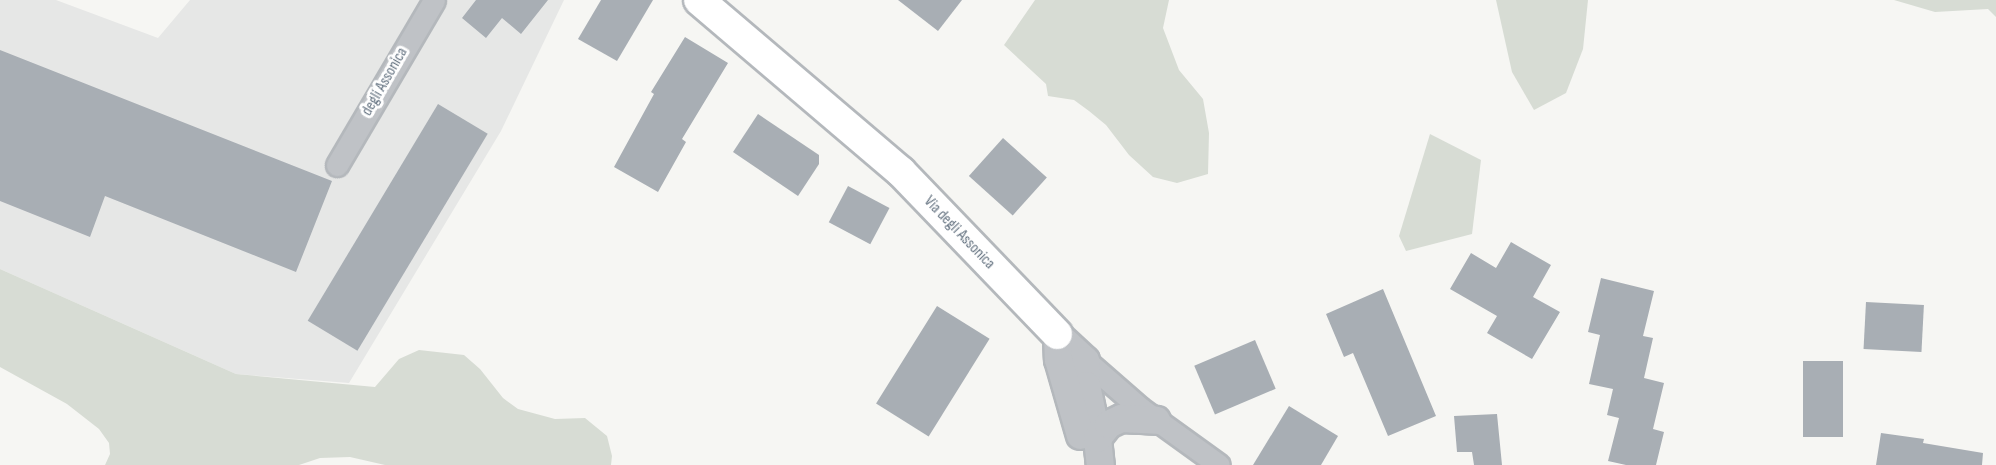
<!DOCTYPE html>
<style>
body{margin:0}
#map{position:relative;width:1996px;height:465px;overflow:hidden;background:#f6f6f3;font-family:"Sofia Sans Condensed",sans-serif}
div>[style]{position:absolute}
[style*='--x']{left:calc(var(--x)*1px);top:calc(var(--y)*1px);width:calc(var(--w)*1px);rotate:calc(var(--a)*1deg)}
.built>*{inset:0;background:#e6e7e6}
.green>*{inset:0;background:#d7dcd4}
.building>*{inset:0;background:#a8aeb4;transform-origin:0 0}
.roads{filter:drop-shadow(2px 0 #b4b8bc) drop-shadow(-2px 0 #b4b8bc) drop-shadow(0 2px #b4b8bc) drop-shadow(0 -2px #b4b8bc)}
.minor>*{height:21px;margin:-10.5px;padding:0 10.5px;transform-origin:10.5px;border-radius:10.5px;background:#bfc2c6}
.tertiary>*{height:27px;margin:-13.5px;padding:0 13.5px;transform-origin:13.5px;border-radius:13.5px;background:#bfc2c6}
.secondary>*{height:30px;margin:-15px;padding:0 15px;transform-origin:15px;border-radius:15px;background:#fff}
span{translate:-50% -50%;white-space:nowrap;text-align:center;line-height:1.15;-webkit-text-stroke:6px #fff;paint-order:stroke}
.street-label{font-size:16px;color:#667482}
</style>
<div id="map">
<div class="built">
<i style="clip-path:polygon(0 0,56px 0,158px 38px,190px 0,564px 0,501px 131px,349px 383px,236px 374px,0 269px)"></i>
</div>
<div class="green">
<i style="clip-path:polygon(1035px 0,1169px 0,1163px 28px,1179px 70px,1203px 99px,1209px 133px,1208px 174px,1177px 183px,1153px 177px,1129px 155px,1106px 125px,1089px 111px,1074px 100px,1048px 96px,1046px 84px,1004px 45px)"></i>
<i style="clip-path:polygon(1496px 0,1588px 0,1583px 49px,1566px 93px,1534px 110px,1512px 72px)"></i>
<i style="clip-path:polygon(1894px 0,1996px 0,1996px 17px,1988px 9px,1935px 12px)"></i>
<i style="clip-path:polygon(1430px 134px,1481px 160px,1472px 234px,1406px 251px,1399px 236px)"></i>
<i style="clip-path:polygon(0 269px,236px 374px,375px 387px,399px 359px,419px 350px,464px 355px,480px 369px,503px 398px,518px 409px,555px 419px,585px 418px,607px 436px,612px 456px,611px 465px,385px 465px,350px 457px,320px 458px,299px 465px,105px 465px,110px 454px,109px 443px,99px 429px,67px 404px,0 367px)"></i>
</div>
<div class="building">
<i style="clip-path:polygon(476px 0,548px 0,521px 34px,502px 18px,486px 38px,462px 18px)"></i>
<i style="clip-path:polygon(601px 0,653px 0,617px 61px,578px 39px)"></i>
<i style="clip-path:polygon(898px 0,962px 0,938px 31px)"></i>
<i style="clip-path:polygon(685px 37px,728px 63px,682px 139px,686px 142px,658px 192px,614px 167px,654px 94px,651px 92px)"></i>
<i style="clip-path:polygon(0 50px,332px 181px,296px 272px,105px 196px,90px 237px,0 201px)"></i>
<i style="left:438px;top:104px;width:58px;height:253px;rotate:31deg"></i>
<i style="clip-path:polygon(758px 114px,819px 155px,819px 164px,798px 196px,733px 152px)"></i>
<i style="left:1003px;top:138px;width:59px;height:51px;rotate:42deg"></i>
<i style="left:848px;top:186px;width:47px;height:41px;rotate:28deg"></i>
<i style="clip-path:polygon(1511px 242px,1551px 265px,1533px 297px,1560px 312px,1532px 359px,1487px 333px,1497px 316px,1450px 289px,1471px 253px,1496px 268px)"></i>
<i style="clip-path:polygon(1601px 278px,1654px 291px,1643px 336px,1653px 338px,1644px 378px,1664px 383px,1653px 429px,1664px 432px,1656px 465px,1626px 465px,1608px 461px,1619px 418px,1607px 415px,1613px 389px,1589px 384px,1600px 335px,1588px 332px)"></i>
<i style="clip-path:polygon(1383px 289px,1436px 416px,1388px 436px,1353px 353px,1344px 357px,1326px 314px)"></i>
<i style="left:1866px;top:302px;width:58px;height:47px;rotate:3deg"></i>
<i style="left:937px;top:306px;width:62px;height:115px;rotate:32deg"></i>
<i style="left:1255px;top:340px;width:53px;height:66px;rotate:67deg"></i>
<i style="left:1803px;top:361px;width:40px;height:76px"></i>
<i style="clip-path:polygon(1289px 406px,1338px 436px,1321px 465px,1253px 465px)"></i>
<i style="clip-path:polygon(1497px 414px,1502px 465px,1474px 465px,1472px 452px,1457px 452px,1454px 416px)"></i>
<i style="clip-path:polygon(1881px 433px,1924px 439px,1923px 443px,1983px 453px,1982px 465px,1876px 465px)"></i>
</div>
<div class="roads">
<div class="minor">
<i style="--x:337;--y:165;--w:191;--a:-59.5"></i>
<i style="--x:1085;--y:360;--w:73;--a:41.1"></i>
<i style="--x:1140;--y:408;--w:97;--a:35.8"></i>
</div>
<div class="tertiary">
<i style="--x:1057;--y:334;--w:38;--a:43"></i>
<i style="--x:1085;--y:360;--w:25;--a:88"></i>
<i style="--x:1086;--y:385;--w:54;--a:78.3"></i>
<i style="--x:1097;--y:438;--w:27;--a:84"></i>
<i style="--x:1057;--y:334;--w:25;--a:88"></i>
<i style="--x:1058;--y:359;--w:79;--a:73.9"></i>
<i style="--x:1097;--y:438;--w:18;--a:-52"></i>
<i style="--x:1108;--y:424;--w:14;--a:-25"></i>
<i style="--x:1121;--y:418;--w:35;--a:3"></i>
</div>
<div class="secondary">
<i style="--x:699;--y:0;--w:265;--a:40.4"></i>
<i style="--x:901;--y:172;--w:225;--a:46.1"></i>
</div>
</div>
<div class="street-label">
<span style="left:385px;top:82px;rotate:-60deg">degli Assonica</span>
<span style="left:959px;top:233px;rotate:46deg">Via degli Assonica</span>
</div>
</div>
